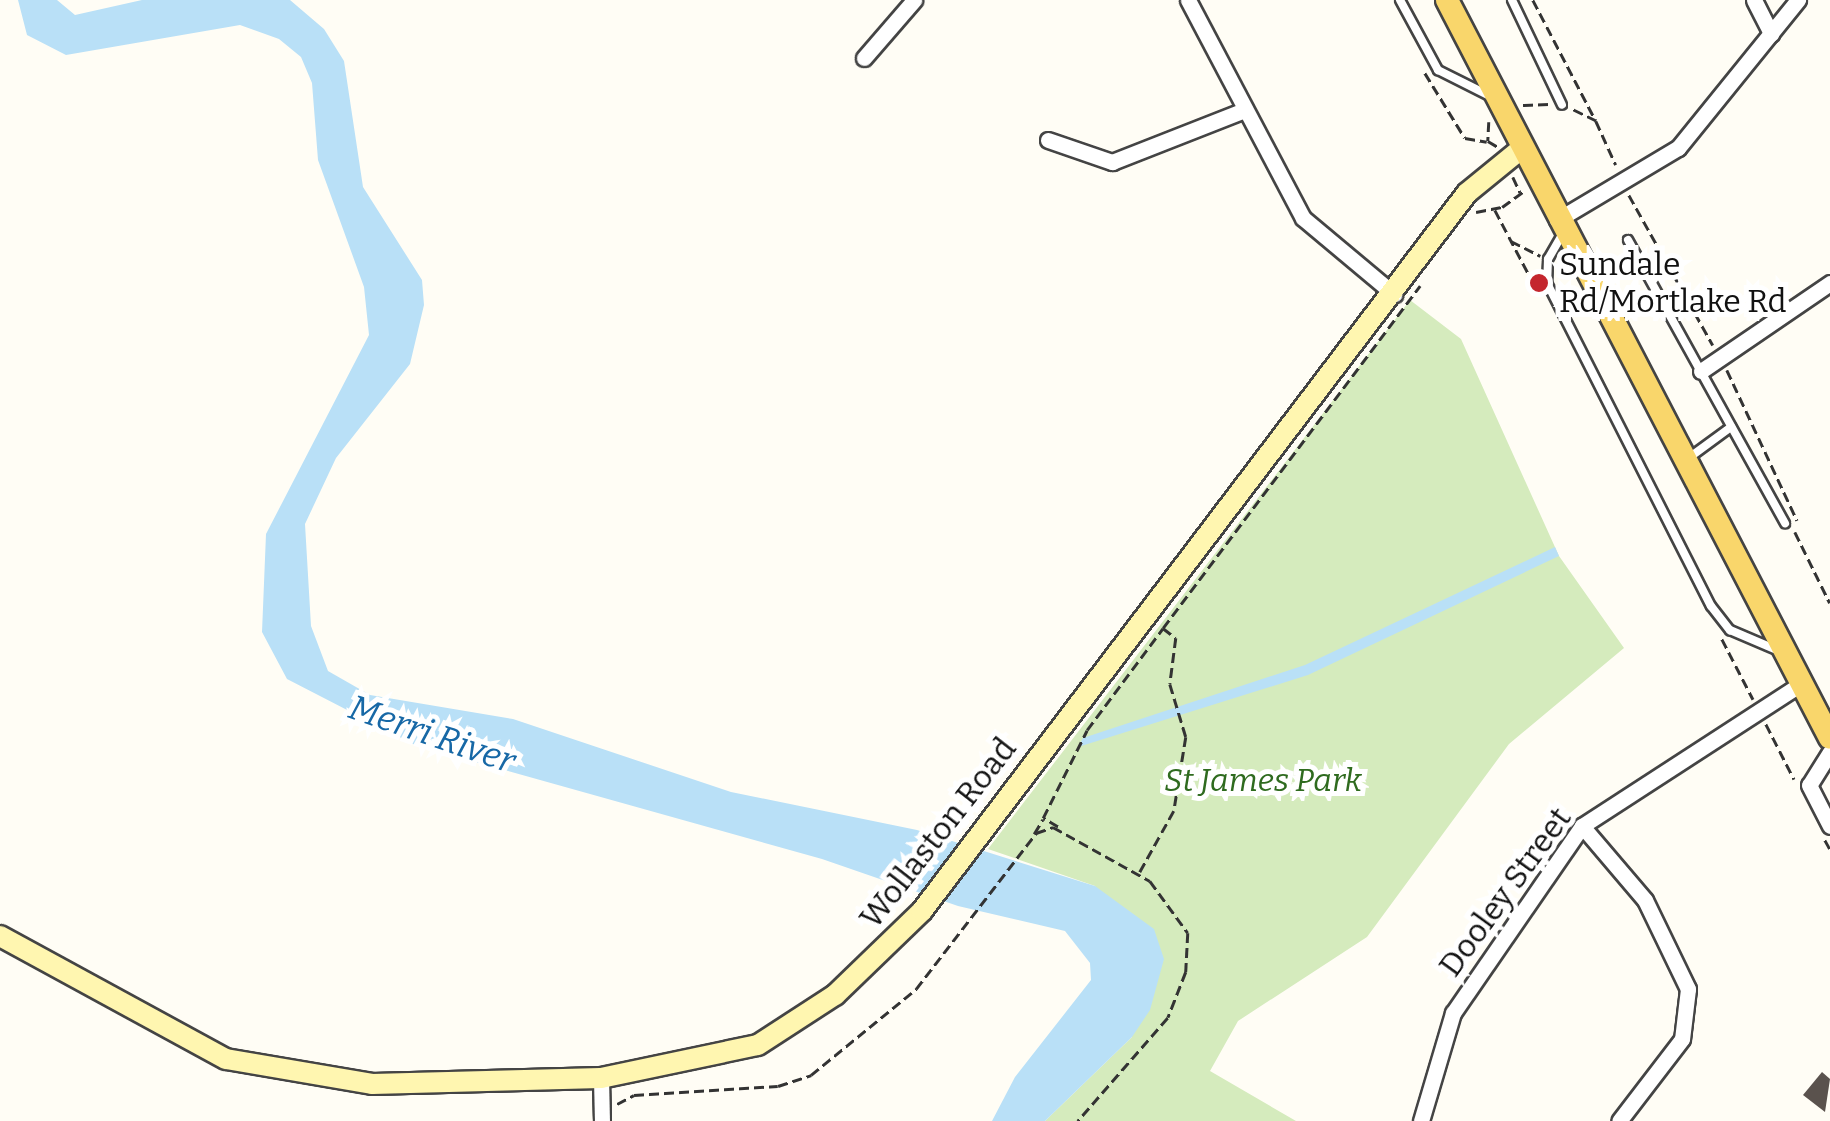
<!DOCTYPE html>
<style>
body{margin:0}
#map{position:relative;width:1830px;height:1121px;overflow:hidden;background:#fffdf5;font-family:Bitter,serif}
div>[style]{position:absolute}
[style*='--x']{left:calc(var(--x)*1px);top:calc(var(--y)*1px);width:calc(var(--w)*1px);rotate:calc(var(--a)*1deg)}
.green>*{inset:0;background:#d5ebbd}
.water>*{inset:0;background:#b9e0f7}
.building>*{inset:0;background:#5a524d}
.path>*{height:2.5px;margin-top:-1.25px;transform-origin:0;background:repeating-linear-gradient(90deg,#333 0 10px,transparent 0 15px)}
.roads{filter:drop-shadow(2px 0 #444) drop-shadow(-2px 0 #444) drop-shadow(0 2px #444) drop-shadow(0 -2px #444)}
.lane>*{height:8px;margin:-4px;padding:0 4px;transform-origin:4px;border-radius:4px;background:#fff}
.street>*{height:15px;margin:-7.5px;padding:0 7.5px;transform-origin:7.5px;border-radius:7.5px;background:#fff}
.secondary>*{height:20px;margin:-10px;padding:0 10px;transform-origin:10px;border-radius:10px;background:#fff6b0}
.primary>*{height:22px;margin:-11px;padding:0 11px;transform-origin:11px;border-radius:11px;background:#f9d66b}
.dots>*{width:28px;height:28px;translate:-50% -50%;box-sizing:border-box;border:5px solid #fff;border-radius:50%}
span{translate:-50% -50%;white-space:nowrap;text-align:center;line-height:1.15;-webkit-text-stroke:10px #fff;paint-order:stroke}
.poi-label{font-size:32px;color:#111}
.left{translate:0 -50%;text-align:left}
.park-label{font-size:32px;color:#2f6b1f;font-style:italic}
.street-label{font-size:32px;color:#111}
.water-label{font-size:35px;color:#1768a6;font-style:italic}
</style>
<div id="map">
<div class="green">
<i style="clip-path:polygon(1410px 300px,1461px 339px,1559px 556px,1624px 648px,1509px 744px,1367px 937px,1238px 1021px,1210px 1071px,1296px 1121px,1045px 1121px,1132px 1037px,1095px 886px,988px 849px)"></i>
</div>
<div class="water">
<i style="clip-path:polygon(18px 0,57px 0,75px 15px,142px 0,290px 0,324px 29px,344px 61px,363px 187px,422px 280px,424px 305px,410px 364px,336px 458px,305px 524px,311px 626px,328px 671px,370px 695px,513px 719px,731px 792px,917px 830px,1095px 886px,1154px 929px,1164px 959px,1150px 1010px,1132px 1037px,1045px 1121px,992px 1121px,1015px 1077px,1091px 980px,1090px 963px,1065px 931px,958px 906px,822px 859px,415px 745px,287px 679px,262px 632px,266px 534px,369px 335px,364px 287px,318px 160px,312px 83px,301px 57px,279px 39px,240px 25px,66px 55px,27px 35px)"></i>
<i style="clip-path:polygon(1555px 547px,1559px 556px,1308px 675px,1078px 747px,1083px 738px,1305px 665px)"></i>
</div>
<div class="building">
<i style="clip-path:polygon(1822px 1072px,1830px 1079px,1825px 1112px,1803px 1095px)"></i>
</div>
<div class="path">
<i style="--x:1533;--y:0;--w:136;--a:62.5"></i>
<i style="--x:1596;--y:121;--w:28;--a:-154"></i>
<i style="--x:1425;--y:73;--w:76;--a:58.4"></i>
<i style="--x:1465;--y:138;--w:22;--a:10"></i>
<i style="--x:1523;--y:105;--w:26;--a:-2"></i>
<i style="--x:1596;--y:121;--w:48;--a:65.6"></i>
<i style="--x:1489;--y:122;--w:19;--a:93"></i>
<i style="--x:1488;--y:141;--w:12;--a:31"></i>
<i style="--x:1513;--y:177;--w:17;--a:65"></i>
<i style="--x:1629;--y:195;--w:172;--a:60.8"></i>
<i style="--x:1495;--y:210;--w:88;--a:62.3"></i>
<i style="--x:1476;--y:212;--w:26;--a:-11"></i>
<i style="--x:1502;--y:207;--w:29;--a:-36"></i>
<i style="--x:1511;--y:241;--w:33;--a:27"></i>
<i style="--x:1727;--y:370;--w:166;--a:65"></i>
<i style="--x:1795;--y:532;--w:79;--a:63.8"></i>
<i style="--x:1163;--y:628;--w:428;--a:-53.1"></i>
<i style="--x:1722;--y:639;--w:68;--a:62.7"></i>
<i style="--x:1766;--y:724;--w:62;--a:63"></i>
<i style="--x:1058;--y:827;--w:17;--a:-149"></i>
<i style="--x:1043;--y:818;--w:98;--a:-63.4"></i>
<i style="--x:1087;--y:730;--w:127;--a:-53.3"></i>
<i style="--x:1163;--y:628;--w:16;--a:38"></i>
<i style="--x:1176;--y:638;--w:46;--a:97.4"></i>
<i style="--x:1170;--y:684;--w:55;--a:73.2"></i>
<i style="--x:1186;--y:737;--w:75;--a:99.2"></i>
<i style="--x:1174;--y:811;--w:70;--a:119.1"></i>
<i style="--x:1034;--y:834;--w:17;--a:-59"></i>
<i style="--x:1825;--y:840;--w:10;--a:61"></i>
<i style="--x:617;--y:1104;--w:19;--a:-28"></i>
<i style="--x:634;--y:1095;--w:144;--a:-3.6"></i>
<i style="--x:778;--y:1086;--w:35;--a:-18"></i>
<i style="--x:811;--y:1075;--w:136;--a:-39.3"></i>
<i style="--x:916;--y:989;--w:197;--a:-52.4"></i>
<i style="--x:1036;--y:833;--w:18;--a:-19"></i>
<i style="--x:1053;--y:827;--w:111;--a:29.1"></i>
<i style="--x:1150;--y:881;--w:64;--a:53.8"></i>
<i style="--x:1188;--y:933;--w:39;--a:93"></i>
<i style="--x:1186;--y:972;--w:49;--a:111.4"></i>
<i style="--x:1168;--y:1018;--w:137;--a:131.1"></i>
</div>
<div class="roads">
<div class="lane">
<i style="--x:1400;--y:0;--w:80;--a:61.5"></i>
<i style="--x:1438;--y:70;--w:60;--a:26.6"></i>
<i style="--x:1512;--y:0;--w:116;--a:64.5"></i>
<i style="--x:1562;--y:235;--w:28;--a:120"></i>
<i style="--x:1548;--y:259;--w:24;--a:92"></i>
<i style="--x:1547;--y:283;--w:362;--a:63.1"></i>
<i style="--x:1711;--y:606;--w:31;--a:52"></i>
<i style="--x:1730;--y:630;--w:51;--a:23.1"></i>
<i style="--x:1628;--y:240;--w:324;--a:61"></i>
<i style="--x:1690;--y:457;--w:51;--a:-36.2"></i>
</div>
<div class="street">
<i style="--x:1188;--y:0;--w:246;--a:62.2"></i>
<i style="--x:1303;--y:218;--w:119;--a:39.9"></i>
<i style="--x:1754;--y:0;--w:38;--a:63"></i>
<i style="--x:864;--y:58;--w:77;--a:-49.2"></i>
<i style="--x:1048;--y:140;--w:68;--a:19"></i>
<i style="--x:1112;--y:162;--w:143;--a:-21.4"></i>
<i style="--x:1557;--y:220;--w:141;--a:-30.8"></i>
<i style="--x:1678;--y:148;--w:191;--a:-51"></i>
<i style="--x:1701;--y:371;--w:156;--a:-34.3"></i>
<i style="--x:1830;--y:752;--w:39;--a:122"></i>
<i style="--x:1809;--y:785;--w:46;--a:62.9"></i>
<i style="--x:1582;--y:826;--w:97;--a:49.6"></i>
<i style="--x:1645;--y:900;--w:99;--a:64.2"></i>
<i style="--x:1688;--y:989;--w:50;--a:96.8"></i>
<i style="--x:1682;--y:1039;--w:103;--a:127.5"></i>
<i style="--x:601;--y:1078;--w:43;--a:88.7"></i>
<i style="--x:1421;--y:1121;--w:113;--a:-73.5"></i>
<i style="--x:1453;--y:1013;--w:227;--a:-55.4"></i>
<i style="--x:1582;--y:826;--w:262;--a:-33"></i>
</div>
<div class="secondary">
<i style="--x:0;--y:936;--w:257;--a:28.6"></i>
<i style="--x:226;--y:1059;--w:148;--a:9.7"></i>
<i style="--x:372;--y:1084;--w:229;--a:-1.5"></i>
<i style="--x:601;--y:1078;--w:160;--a:-11.9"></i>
<i style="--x:758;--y:1045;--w:92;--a:-33"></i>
<i style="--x:835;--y:995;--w:121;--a:-44"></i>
<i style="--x:922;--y:911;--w:901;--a:-52.8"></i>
<i style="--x:1467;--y:193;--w:70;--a:-39.2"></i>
</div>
<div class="primary">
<i style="--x:1447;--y:0;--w:831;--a:62.57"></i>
</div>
</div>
<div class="dots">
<i style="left:1539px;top:283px;background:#c4262e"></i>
</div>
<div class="poi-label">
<span class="left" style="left:1559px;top:283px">Sundale<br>Rd/Mortlake Rd</span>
</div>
<div class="park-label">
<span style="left:1263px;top:780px">St James Park</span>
</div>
<div class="street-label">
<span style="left:938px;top:833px;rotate:-52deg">Wollaston Road</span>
<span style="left:1505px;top:892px;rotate:-54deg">Dooley Street</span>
</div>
<div class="water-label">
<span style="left:432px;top:734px;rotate:19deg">Merri River</span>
</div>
</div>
